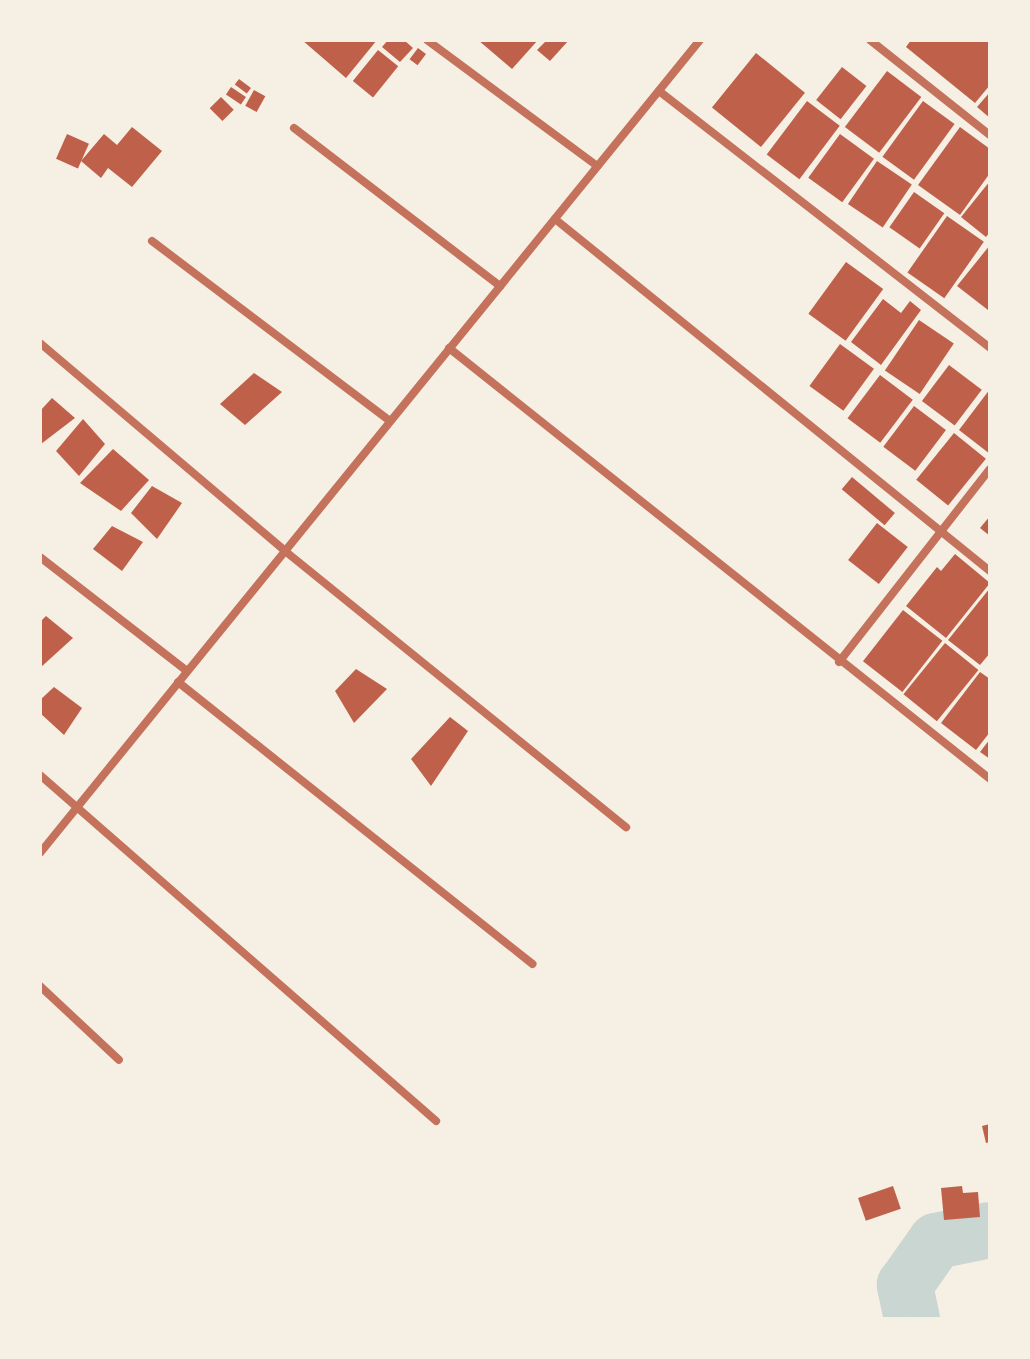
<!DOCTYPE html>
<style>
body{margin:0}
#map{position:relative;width:1030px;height:1359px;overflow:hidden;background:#f6efe4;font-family:"Nunito Sans",sans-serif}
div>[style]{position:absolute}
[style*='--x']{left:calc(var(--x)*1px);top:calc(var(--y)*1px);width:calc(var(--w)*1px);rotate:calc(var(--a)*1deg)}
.river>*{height:56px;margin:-28px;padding:0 28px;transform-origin:28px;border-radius:28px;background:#c9d6d2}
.building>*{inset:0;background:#bf614a;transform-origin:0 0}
.minor>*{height:8px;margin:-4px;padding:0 4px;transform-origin:4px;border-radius:4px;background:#c5725c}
span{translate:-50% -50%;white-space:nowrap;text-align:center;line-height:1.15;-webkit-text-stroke:7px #f6efe4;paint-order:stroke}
.frame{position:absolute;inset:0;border:42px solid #f6efe4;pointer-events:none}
</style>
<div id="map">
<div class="river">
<i style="--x:912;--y:1319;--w:35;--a:-102"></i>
<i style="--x:905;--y:1285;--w:54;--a:-54.8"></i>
<i style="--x:936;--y:1241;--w:55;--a:-11.5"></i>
</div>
<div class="building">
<i style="clip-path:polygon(302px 40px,377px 40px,346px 78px)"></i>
<i style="clip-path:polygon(388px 40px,404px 40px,413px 48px,400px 62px,382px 47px)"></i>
<i style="clip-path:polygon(478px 40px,538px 40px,512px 69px)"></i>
<i style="clip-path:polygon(547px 40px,569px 40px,550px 61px,537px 50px)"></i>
<i style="clip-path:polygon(911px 40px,990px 40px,990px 85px,975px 103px,906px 47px)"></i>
<i style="left:418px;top:48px;width:10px;height:14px;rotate:37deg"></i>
<i style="left:378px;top:50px;width:26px;height:40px;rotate:39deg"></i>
<i style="left:756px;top:53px;width:63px;height:70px;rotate:39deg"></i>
<i style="left:842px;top:67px;width:31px;height:42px;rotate:38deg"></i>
<i style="left:887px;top:71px;width:43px;height:70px;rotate:37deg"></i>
<i style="left:239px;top:79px;width:15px;height:7px;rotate:37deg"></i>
<i style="left:231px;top:87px;width:18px;height:9px;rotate:34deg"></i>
<i style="left:254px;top:90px;width:13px;height:18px;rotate:29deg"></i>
<i style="clip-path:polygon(990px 92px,990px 118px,977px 107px)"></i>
<i style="left:221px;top:97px;width:18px;height:16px;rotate:45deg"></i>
<i style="left:807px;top:101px;width:41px;height:67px;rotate:37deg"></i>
<i style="left:923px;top:101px;width:39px;height:69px;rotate:36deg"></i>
<i style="clip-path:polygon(132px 127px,162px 151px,132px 187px,108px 168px,101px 178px,81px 161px,104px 134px,117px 145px)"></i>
<i style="clip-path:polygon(960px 127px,990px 149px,990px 173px,960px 215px,918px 185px)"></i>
<i style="left:67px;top:134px;width:24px;height:27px;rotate:24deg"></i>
<i style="left:840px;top:134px;width:42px;height:54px;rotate:36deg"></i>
<i style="left:877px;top:161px;width:42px;height:52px;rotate:34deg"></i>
<i style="clip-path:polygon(990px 181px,990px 232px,986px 237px,961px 217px)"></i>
<i style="left:914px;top:192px;width:37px;height:43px;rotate:35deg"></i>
<i style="left:947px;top:216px;width:45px;height:69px;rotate:35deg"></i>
<i style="clip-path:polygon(990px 245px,990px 307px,988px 310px,957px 286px)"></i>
<i style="left:846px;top:262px;width:46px;height:64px;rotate:36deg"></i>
<i style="clip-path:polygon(883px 299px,901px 313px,910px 301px,921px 310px,881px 365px,851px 342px)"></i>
<i style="left:919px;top:320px;width:42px;height:61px;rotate:34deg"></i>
<i style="left:840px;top:344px;width:42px;height:52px;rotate:36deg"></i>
<i style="left:949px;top:365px;width:41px;height:45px;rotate:37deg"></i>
<i style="clip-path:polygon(254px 373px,282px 392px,245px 425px,220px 404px)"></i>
<i style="left:880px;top:375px;width:41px;height:54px;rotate:37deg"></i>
<i style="clip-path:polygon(990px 389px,990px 454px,959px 430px)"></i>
<i style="clip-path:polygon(52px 398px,75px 418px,41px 444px,40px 411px)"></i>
<i style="left:914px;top:406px;width:40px;height:51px;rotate:37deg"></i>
<i style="clip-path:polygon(83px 419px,105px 444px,79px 476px,56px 451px)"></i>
<i style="left:954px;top:433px;width:41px;height:60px;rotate:39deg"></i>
<i style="clip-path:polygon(113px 449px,149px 480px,121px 511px,80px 483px)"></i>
<i style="left:852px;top:477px;width:56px;height:16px;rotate:40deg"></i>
<i style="clip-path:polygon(152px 486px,182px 503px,157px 539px,131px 513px)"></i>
<i style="clip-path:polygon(990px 516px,990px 536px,980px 528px)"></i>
<i style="left:877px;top:523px;width:39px;height:47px;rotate:38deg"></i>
<i style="clip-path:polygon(112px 526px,143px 542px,122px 571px,93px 549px)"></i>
<i style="clip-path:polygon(955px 554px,990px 583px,946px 638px,906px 606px,937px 567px,941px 571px)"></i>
<i style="clip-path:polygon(990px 588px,990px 653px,980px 665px,948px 640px)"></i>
<i style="left:903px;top:610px;width:50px;height:65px;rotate:38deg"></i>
<i style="clip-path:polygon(46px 616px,73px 638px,40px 668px,40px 622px)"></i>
<i style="left:945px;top:643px;width:43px;height:66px;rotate:39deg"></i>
<i style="clip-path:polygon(356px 669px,387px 689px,354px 723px,335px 691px)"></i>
<i style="clip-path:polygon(980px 672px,990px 679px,990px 732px,976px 750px,941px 723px)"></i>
<i style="clip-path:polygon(54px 687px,82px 708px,64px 735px,40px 713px,40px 700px)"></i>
<i style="clip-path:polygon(450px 717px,468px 731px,431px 786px,411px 759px)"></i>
<i style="clip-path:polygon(990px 739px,990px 759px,980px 752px)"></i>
<i style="clip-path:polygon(990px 1124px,990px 1142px,986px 1143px,982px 1126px)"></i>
<i style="left:893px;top:1186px;width:24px;height:37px;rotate:71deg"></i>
<i style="clip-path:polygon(962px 1186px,963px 1193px,978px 1192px,980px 1217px,944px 1220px,941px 1188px)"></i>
</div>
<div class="minor">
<i style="--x:427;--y:40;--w:212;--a:36.5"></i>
<i style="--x:870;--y:40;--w:153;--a:38.4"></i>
<i style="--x:659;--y:91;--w:419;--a:37.8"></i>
<i style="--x:294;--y:128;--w:260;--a:37.5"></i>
<i style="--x:555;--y:219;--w:560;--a:38.98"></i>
<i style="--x:152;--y:241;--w:298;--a:37.1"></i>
<i style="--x:40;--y:343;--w:321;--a:40.3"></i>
<i style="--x:285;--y:551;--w:439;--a:39"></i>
<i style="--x:449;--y:348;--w:692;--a:38.54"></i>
<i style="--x:40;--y:557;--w:186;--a:37.8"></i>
<i style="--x:839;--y:662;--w:245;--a:-52"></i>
<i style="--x:178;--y:682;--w:453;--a:38.5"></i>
<i style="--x:40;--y:775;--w:526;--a:41.14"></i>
<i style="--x:40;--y:853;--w:1047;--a:-50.93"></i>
<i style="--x:40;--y:986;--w:108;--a:43.1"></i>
</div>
<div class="frame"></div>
</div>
